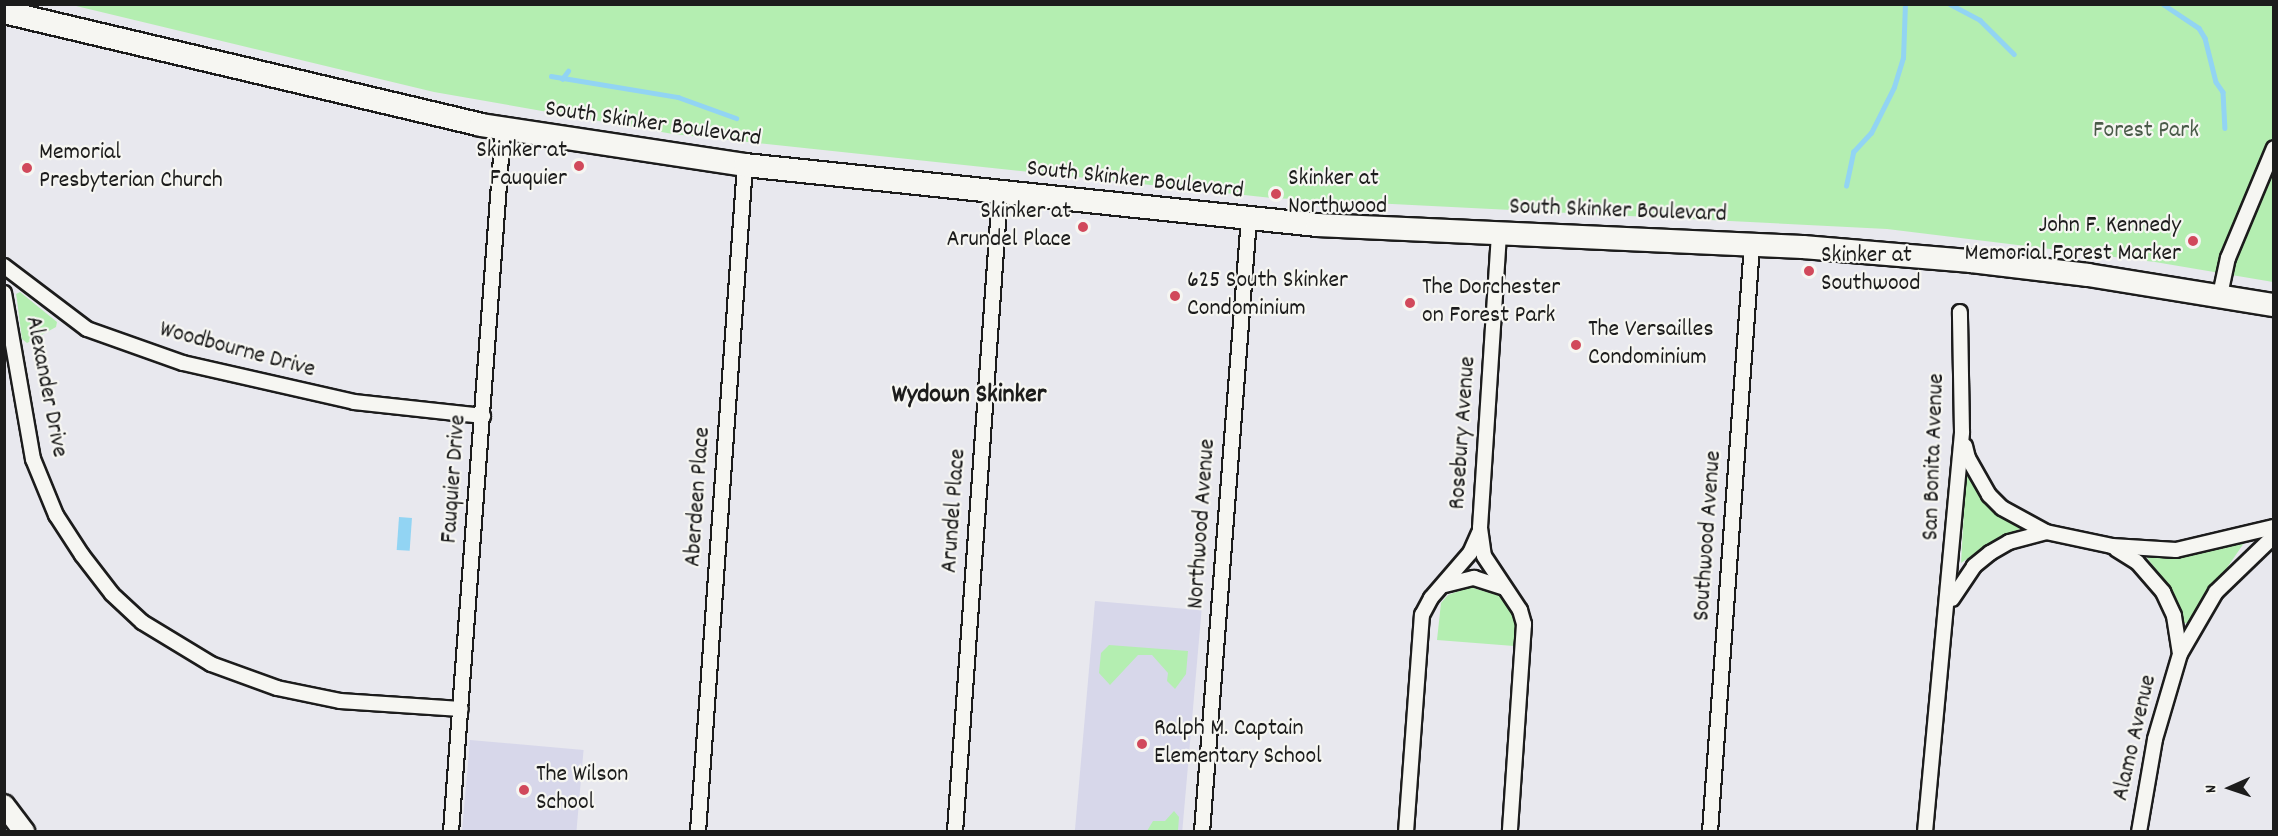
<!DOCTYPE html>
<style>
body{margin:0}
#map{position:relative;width:2278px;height:836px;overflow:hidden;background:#e8e8ee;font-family:Dekko,sans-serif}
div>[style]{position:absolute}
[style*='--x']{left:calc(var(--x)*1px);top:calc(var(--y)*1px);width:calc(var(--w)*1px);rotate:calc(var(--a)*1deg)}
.built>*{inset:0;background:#d7d7ea;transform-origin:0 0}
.green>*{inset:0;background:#b4eeb1}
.water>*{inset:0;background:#92d4f3;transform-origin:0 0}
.stream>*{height:4.5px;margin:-2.25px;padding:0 2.25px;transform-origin:2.25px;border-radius:2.25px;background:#92d4f3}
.roads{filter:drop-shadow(2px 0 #1c1c1c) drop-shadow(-2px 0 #1c1c1c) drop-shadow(0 2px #1c1c1c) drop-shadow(0 -2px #1c1c1c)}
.street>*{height:14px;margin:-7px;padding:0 7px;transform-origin:7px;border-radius:7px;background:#f6f6f2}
.secondary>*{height:20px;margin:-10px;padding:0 10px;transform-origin:10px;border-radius:10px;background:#f6f6f2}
.primary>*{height:22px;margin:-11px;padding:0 11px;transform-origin:11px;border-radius:11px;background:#f6f6f2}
.dots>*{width:16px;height:16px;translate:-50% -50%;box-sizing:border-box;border:3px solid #f6f6f2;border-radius:50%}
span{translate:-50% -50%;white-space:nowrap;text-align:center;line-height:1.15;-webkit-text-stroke:4.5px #f6f6f2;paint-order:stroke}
.street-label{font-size:24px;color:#1c1c1c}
.park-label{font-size:24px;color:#4a5b49}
.poi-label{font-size:24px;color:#1c1c1c}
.right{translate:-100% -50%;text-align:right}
.left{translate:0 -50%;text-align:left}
.neighbourhood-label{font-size:26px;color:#1c1c1c;font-weight:700}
.frame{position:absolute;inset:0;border:6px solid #1c1c1c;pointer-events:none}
.north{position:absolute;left:2200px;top:758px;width:60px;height:60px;-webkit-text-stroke:4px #f6f6f2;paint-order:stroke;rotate:267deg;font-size:16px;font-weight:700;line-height:24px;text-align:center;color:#1c1c1c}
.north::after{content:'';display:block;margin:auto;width:21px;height:27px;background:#1c1c1c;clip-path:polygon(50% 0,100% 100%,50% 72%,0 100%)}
</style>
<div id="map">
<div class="built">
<i style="left:1095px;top:601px;width:107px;height:232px;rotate:5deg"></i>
<i style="left:470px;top:740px;width:114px;height:91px;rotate:5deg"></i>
</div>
<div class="green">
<i style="clip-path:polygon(72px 5px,2273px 5px,2273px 282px,2155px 262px,1887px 229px,1273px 198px,673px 134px,434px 92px)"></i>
<i style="clip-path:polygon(20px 292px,57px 322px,56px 327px,27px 343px,22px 339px,17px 300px,16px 294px)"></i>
<i style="clip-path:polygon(1970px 474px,2023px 528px,1999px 537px,1961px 563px,1966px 475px)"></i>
<i style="clip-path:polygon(2244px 543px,2189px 623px,2183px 623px,2169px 587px,2145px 555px)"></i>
<i style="clip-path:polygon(1470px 587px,1500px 596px,1510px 607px,1516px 621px,1514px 646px,1437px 640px,1441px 603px,1448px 595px)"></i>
<i style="clip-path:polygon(1109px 645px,1188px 651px,1186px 674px,1175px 689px,1167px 681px,1168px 673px,1152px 655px,1138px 655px,1110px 685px,1099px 673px,1101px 653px)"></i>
<i style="clip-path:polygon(1174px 811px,1179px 817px,1178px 831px,1147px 831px,1153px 821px,1165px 821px)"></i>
</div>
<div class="water">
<i style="left:399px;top:517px;width:13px;height:33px;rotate:4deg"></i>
</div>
<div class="stream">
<i style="--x:1950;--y:4;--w:34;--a:28"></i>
<i style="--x:1980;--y:20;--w:48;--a:45"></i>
<i style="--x:2163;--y:4;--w:43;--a:33.7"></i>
<i style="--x:2199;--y:28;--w:12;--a:59"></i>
<i style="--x:2205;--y:38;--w:45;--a:76"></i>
<i style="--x:2216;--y:82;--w:12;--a:55"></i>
<i style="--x:2223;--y:92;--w:36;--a:87"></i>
<i style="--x:551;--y:76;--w:129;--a:9.4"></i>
<i style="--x:678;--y:97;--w:62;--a:19.9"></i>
<i style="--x:562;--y:79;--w:10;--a:-53"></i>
<i style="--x:1846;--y:186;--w:35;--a:-78"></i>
<i style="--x:1853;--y:152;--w:26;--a:-47"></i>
<i style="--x:1871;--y:133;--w:51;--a:-63.4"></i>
<i style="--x:1894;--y:87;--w:30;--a:-73"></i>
<i style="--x:1903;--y:58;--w:54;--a:-87.9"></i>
</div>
<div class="roads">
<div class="street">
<i style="--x:1499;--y:234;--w:295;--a:93.7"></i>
<i style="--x:1480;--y:528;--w:28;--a:82"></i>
<i style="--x:1484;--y:556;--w:65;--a:56.3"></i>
<i style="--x:1520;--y:610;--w:15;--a:74"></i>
<i style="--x:1524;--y:624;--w:208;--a:93.9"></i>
<i style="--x:4;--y:266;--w:104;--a:37.2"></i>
<i style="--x:87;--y:329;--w:102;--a:19.5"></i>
<i style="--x:183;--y:363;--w:175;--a:12.8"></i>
<i style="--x:354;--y:402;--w:130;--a:6.2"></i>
<i style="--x:4;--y:293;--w:169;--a:80.1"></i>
<i style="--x:33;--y:459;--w:61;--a:67.7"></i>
<i style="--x:56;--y:515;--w:48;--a:57"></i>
<i style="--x:82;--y:555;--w:49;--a:52.4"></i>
<i style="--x:112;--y:594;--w:41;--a:43"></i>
<i style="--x:142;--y:622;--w:81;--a:31.3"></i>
<i style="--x:211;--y:664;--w:70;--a:20"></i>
<i style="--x:277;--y:688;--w:64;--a:11.7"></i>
<i style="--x:340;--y:701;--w:121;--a:3.8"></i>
<i style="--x:2220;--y:295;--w:38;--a:-78"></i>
<i style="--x:2228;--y:258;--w:119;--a:-67.3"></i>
<i style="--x:1965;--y:446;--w:12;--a:76"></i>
<i style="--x:1968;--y:458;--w:43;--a:60.4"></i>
<i style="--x:1989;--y:495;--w:18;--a:45"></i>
<i style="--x:2002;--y:508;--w:50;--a:28.6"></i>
<i style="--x:2046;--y:532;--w:67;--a:12"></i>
<i style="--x:2112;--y:546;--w:64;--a:3.6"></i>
<i style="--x:2176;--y:550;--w:101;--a:-13.2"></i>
<i style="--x:2116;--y:549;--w:25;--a:32"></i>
<i style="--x:2137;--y:562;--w:40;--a:49"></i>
<i style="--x:2163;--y:592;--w:26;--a:65"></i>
<i style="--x:2174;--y:616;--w:36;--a:81"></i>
<i style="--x:1445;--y:585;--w:30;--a:-14"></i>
<i style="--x:1474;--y:578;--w:32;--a:18"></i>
<i style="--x:1952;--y:599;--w:40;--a:-56"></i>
<i style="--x:1974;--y:566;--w:21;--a:-39"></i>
<i style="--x:1990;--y:553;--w:22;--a:-30"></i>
<i style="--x:2009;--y:542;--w:38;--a:-15"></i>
<i style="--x:451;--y:832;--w:704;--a:-85.76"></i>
<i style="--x:698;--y:832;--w:669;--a:-85.97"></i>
<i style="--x:955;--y:832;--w:640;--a:-85.97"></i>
<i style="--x:1202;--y:832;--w:615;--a:-85.62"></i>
<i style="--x:1406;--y:832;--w:218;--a:-85.8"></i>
<i style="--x:1422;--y:615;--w:19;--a:-62"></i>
<i style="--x:1431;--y:598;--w:60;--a:-49.1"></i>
<i style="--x:1470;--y:553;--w:22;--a:-66"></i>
<i style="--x:1710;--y:832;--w:589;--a:-85.91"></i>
<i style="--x:1925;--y:832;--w:402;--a:-84.7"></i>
<i style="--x:1962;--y:432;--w:120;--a:-91"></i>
<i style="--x:2139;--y:832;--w:94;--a:-80.2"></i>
<i style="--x:2155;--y:739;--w:89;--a:-73.6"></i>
<i style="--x:2180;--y:654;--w:72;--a:-59.9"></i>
<i style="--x:2216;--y:592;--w:81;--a:-44"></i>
</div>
<div class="secondary">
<i style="--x:4;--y:805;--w:34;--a:53"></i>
</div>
<div class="primary">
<i style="--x:4;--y:12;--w:490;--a:13.3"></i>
<i style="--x:481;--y:125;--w:267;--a:8.6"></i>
<i style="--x:745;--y:165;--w:575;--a:5.99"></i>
<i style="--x:1317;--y:225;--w:486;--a:2.6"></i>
<i style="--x:1803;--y:247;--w:169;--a:4.8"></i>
<i style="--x:1971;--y:261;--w:118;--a:6.8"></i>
<i style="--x:2088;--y:275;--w:188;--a:9.2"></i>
</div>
</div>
<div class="dots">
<i style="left:579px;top:166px;background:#d1495b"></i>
<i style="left:27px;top:168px;background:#d1495b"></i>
<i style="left:1276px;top:194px;background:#d1495b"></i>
<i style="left:1083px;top:227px;background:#d1495b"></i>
<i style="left:2193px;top:241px;background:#d1495b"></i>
<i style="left:1809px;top:271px;background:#d1495b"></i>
<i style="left:1175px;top:296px;background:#d1495b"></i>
<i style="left:1410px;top:303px;background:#d1495b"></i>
<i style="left:1576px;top:345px;background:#d1495b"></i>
<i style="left:1142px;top:744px;background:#d1495b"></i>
<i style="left:524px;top:790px;background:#d1495b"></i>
</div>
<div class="street-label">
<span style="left:653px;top:125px;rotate:8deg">South Skinker Boulevard</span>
<span style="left:1135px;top:181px;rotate:6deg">South Skinker Boulevard</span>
<span style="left:1618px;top:212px;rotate:2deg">South Skinker Boulevard</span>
<span style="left:237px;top:351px;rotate:15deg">Woodbourne Drive</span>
<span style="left:45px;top:387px;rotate:79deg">Alexander Drive</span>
<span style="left:1464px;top:433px;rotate:-86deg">Rosebury Avenue</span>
<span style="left:1935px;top:457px;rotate:-88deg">San Bonita Avenue</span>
<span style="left:455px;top:479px;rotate:-86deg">Fauquier Drive</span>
<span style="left:699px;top:497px;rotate:-86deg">Aberdeen Place</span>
<span style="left:955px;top:511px;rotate:-86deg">Arundel Place</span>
<span style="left:1203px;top:524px;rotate:-86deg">Northwood Avenue</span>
<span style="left:1709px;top:536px;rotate:-86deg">Southwood Avenue</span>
<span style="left:2136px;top:738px;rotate:-77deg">Alamo Avenue</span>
</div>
<div class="park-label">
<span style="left:2146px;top:132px">Forest Park</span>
</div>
<div class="poi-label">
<span class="right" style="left:567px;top:166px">Skinker at<br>Fauquier</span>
<span class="left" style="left:39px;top:168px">Memorial<br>Presbyterian Church</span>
<span class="left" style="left:1288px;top:194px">Skinker at<br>Northwood</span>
<span class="right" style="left:1071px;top:227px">Skinker at<br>Arundel Place</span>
<span class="right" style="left:2181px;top:241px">John F. Kennedy<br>Memorial Forest Marker</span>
<span class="left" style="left:1821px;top:271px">Skinker at<br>Southwood</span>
<span class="left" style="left:1187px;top:296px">625 South Skinker<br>Condominium</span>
<span class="left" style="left:1422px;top:303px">The Dorchester<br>on Forest Park</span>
<span class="left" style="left:1588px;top:345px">The Versailles<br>Condominium</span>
<span class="left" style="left:1154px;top:744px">Ralph M. Captain<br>Elementary School</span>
<span class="left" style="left:536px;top:790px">The Wilson<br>School</span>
</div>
<div class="neighbourhood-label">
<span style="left:969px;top:396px">Wydown Skinker</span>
</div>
<div class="frame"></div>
<div class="north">N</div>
</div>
